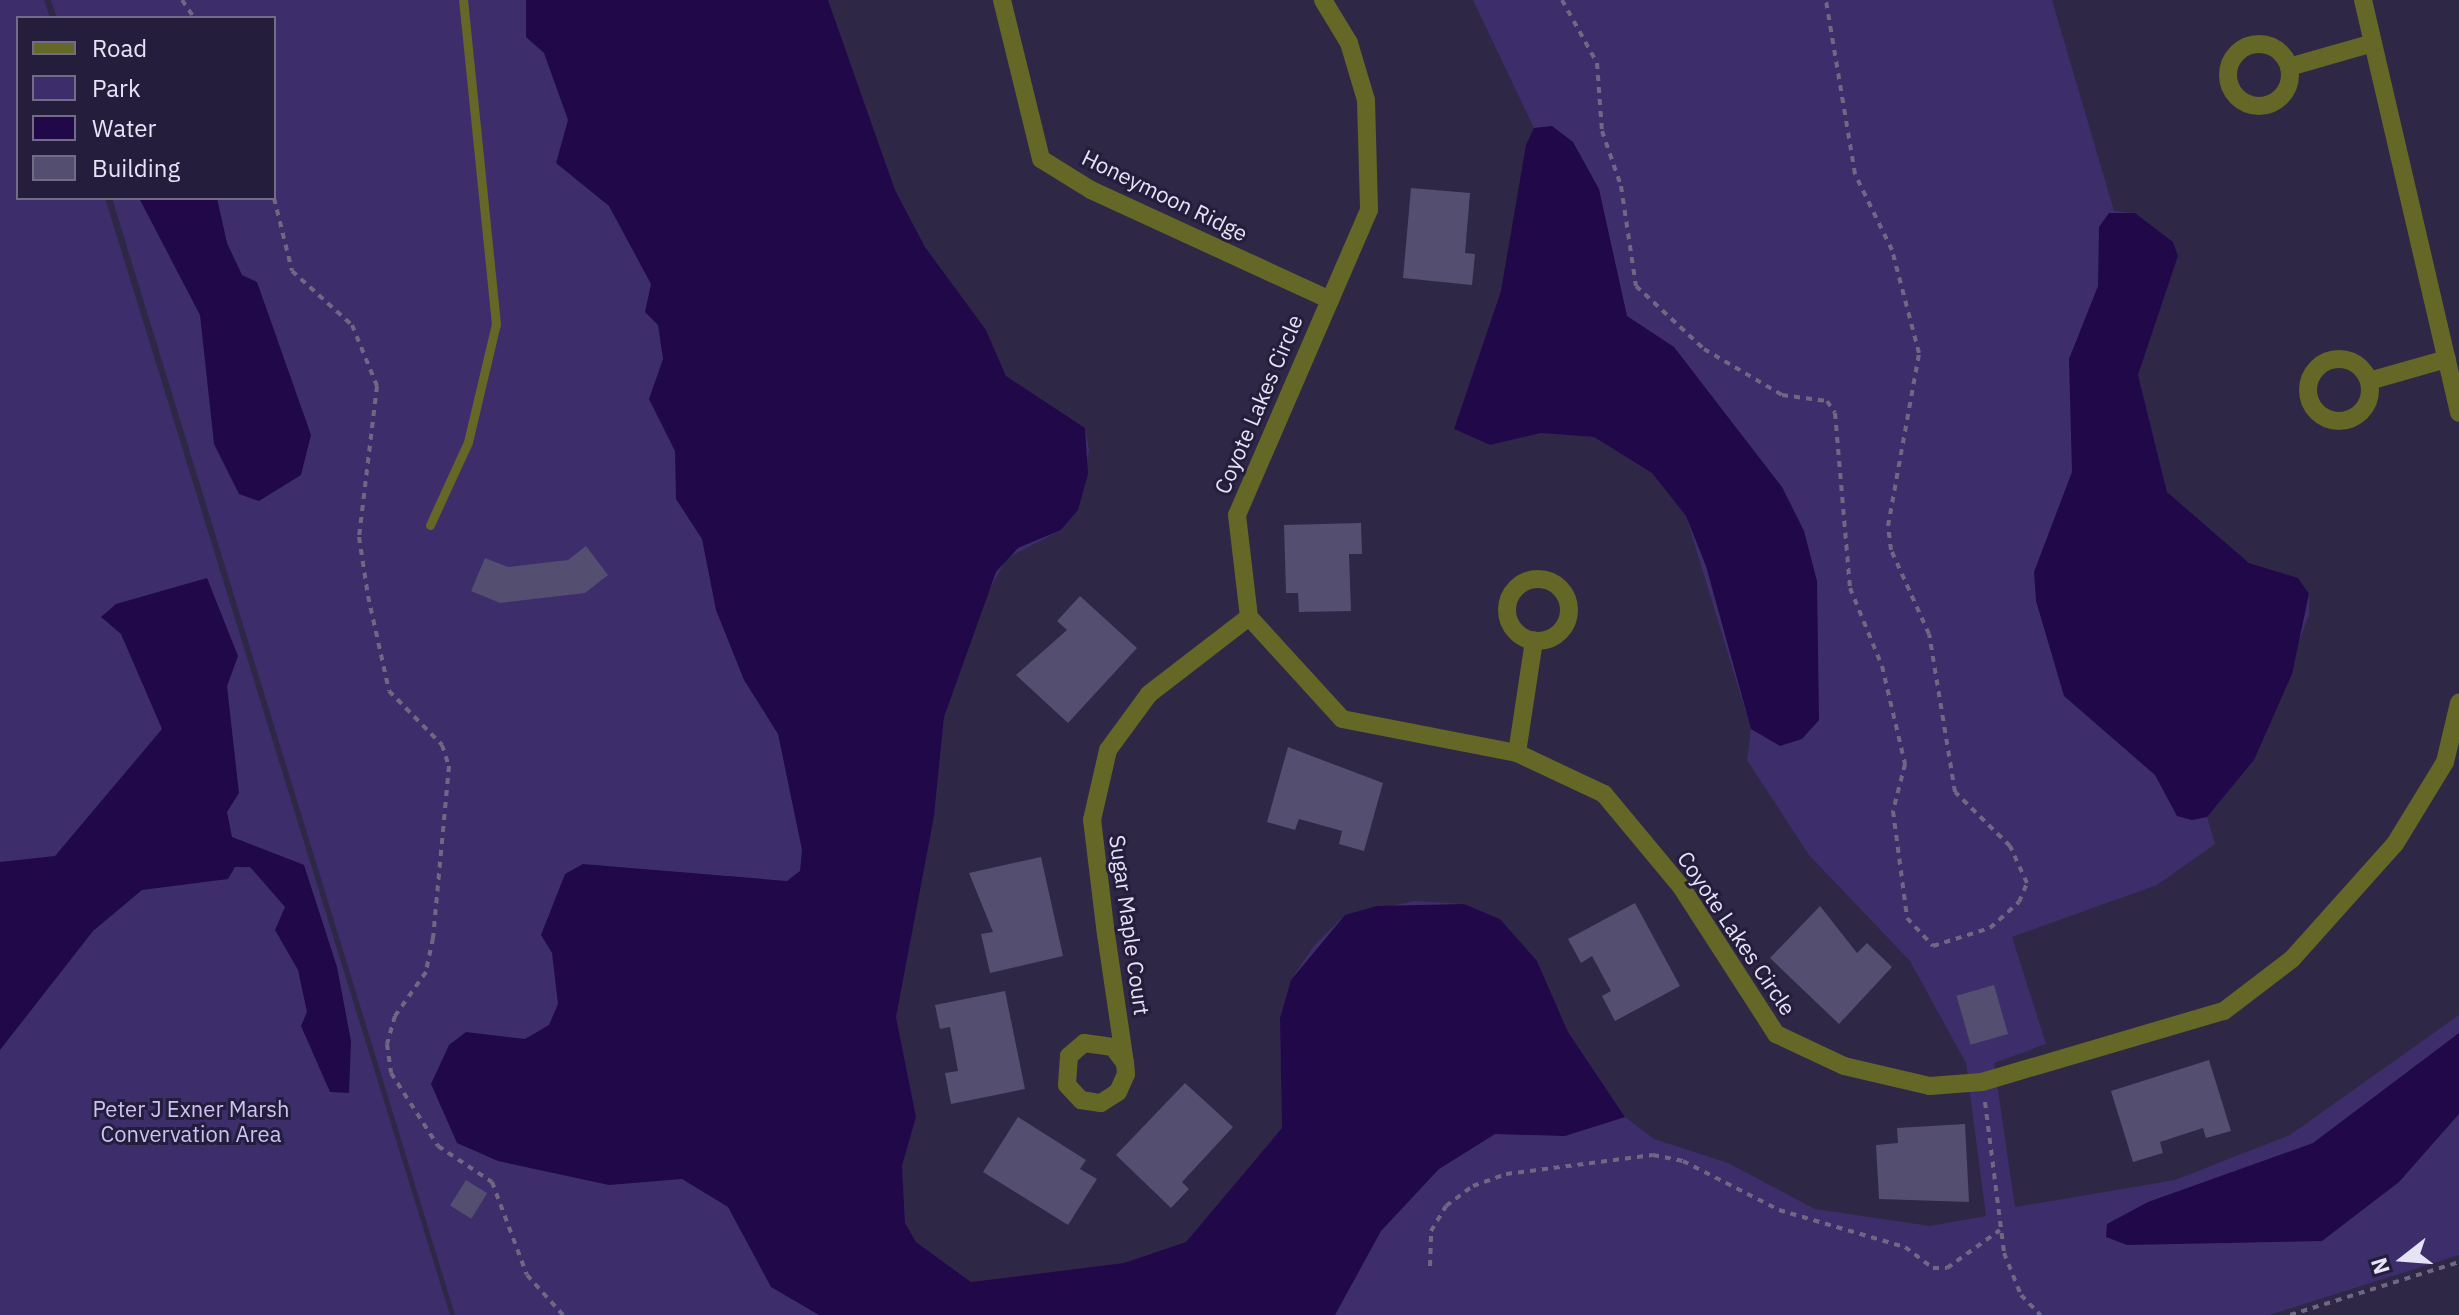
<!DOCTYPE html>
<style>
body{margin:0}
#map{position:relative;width:2459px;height:1315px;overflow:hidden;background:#2e2746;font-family:"IBM Plex Sans",sans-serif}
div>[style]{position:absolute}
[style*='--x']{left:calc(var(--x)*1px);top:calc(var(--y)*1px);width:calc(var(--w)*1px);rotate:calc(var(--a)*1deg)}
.green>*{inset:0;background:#3d2e6b}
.water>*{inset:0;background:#200849}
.building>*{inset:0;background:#544e70;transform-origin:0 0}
.path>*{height:4px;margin-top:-2px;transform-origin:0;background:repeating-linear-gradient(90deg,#6e6883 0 6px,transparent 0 12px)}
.lane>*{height:9px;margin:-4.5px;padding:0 4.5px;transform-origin:4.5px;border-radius:4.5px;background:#646725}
.street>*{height:18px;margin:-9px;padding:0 9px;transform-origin:9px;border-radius:9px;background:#646725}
.street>.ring{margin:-9px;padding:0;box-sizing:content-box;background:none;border:18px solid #646725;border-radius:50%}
span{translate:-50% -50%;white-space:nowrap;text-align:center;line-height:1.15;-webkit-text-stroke:6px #241d3b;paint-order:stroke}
.street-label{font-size:22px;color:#e6e3f7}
.park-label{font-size:22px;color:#cac3f3}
.legend{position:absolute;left:16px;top:16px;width:260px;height:184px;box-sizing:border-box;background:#241d3b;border:2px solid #726c86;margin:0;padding:10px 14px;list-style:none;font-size:24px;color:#e6e3f7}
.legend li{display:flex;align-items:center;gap:16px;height:40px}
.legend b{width:40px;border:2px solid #726c86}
.north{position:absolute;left:2363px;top:1219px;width:80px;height:80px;-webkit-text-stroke:6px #241d3b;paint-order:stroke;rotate:253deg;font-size:22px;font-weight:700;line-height:32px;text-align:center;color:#e6e3f7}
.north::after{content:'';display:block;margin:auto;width:28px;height:36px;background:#e6e3f7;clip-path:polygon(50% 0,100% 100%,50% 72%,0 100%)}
</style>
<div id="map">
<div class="green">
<i style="clip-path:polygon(0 0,44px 0,50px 18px,18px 18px,18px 198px,105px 198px,450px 1315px,0 1315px)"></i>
<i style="clip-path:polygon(51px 0,828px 0,895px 190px,925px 247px,986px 330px,1006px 376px,1085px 428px,1089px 450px,1078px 510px,1061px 530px,1007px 558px,982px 603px,944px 717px,934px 816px,899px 980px,896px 1017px,916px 1117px,902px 1166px,905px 1223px,916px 1242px,971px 1282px,1124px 1263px,1186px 1242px,1282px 1128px,1280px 1018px,1291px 980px,1313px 947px,1345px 915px,1415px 901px,1464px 904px,1500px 919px,1537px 961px,1568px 1032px,1625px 1117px,1654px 1139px,1728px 1163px,1815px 1209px,1930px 1226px,1986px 1216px,1966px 1063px,1910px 961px,1809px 855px,1747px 760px,1751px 729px,1686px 516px,1652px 473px,1594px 437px,1541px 433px,1490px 445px,1454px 429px,1501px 291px,1534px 128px,1473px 0,2052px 0,2114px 211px,2135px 213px,2173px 242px,2178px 256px,2138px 375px,2167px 492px,2249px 563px,2298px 578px,2309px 594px,2309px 615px,2254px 760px,2207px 817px,2215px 844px,2157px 885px,2012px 937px,2046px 1044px,1994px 1063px,2015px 1207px,2175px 1180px,2290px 1135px,2459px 1015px,2459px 1255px,2269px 1315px,455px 1315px,112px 198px,274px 198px,274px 18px,57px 18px)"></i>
</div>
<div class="water">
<i style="clip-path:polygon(526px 0,828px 0,895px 190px,925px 247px,986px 330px,1006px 376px,1085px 428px,1088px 474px,1078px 510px,1061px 530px,1018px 548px,996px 572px,944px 717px,934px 816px,896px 1017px,916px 1117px,902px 1166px,905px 1223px,916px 1242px,971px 1282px,1124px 1263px,1186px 1242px,1282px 1128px,1280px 1018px,1291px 980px,1345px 915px,1377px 906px,1464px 904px,1500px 919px,1537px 961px,1568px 1032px,1625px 1117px,1565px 1136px,1495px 1134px,1439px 1169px,1381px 1231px,1335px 1315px,819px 1315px,771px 1287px,728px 1207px,682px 1179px,609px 1185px,498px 1161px,457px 1143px,431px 1084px,449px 1045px,466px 1032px,525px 1039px,549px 1025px,558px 1004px,552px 953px,541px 935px,565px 874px,583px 864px,787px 881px,800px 871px,802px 850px,778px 734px,744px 680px,716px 610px,702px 539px,676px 499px,675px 451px,649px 399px,663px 359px,658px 325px,645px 312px,651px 284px,609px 206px,556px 163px,568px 120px,544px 53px,526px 37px)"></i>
<i style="clip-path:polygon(1552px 126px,1573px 142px,1599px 189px,1627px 316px,1674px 347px,1782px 487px,1804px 531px,1817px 581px,1819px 720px,1802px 739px,1780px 746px,1751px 729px,1706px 566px,1686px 516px,1652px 473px,1594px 437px,1541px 433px,1490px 445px,1454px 429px,1501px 291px,1526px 145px,1534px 128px)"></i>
<i style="clip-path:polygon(139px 198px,217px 198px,227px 243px,242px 275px,257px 282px,311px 435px,301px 475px,259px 501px,239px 494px,214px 444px,200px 315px)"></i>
<i style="clip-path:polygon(2109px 213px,2135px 213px,2173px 242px,2178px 256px,2138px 375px,2167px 492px,2249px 563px,2298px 578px,2309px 594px,2292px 674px,2254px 760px,2207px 817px,2192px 820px,2177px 816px,2155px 775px,2064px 696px,2036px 601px,2034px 572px,2072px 472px,2069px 359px,2098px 286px,2099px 227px)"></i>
<i style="clip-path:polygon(207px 578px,238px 656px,227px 686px,239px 793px,227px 812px,232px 837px,304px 865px,337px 967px,351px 1041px,349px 1093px,330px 1092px,301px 1026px,307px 1012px,298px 970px,275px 930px,285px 907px,250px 867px,235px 867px,228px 879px,142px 890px,93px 931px,0 1050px,0 862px,55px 856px,162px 729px,121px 634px,101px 617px,116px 604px)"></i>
<i style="clip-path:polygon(2459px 1033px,2459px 1114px,2399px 1182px,2322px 1241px,2127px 1245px,2106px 1237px,2107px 1224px,2148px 1202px,2313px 1143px)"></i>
</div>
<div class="building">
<i style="clip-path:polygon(1411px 188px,1470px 193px,1465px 253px,1475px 254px,1472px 285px,1403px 278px)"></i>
<i style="clip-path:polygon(1361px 523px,1362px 554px,1349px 554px,1351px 611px,1299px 612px,1298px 593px,1286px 593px,1284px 525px)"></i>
<i style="clip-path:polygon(586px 546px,608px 575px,585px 593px,500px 603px,471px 591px,485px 558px,508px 567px,568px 560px)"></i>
<i style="clip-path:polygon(1080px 596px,1137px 648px,1068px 723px,1016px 675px,1067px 630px,1057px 621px)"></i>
<i style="clip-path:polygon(1288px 747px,1383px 783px,1364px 851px,1339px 844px,1342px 831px,1299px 819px,1295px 830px,1267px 822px)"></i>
<i style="clip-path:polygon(1041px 857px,1063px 956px,990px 973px,981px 934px,993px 932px,969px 873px)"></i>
<i style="clip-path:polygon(1635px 903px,1680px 986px,1615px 1021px,1602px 996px,1611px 991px,1592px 956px,1581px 963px,1568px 939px)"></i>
<i style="clip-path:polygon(1820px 906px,1857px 953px,1867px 943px,1892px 967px,1839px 1024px,1770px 958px)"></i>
<i style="left:1994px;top:985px;width:51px;height:39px;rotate:74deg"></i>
<i style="clip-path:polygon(1005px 991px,1025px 1089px,951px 1104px,945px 1073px,958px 1071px,950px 1027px,940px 1029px,935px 1005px)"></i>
<i style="clip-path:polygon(2209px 1060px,2231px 1131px,2206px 1138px,2203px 1128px,2160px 1142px,2163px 1153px,2133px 1162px,2111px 1091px)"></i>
<i style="clip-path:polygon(1185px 1083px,1233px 1127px,1182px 1182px,1189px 1189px,1171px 1208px,1116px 1155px)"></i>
<i style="clip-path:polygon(1018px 1117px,1086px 1160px,1080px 1169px,1097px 1179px,1068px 1225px,983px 1172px)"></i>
<i style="clip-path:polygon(1965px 1124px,1969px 1202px,1879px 1199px,1876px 1145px,1898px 1143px,1897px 1128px)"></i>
<i style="left:466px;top:1180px;width:25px;height:30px;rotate:32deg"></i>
</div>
<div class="path">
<i style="--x:182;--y:0;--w:22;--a:56"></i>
<i style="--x:1562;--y:0;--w:72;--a:60.9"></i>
<i style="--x:1597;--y:63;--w:68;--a:85.8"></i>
<i style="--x:1602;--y:131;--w:58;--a:70.9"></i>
<i style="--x:1621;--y:186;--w:101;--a:81.5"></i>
<i style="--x:1636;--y:286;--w:93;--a:42.8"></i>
<i style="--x:1704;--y:349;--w:91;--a:30.5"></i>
<i style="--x:1782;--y:395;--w:45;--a:7.6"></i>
<i style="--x:1827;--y:401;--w:14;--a:56"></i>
<i style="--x:1835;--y:413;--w:176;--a:85.1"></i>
<i style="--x:1850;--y:588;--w:84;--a:67.7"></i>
<i style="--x:1882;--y:666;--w:101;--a:76.8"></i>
<i style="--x:1905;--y:764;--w:49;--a:104.3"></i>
<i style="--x:1893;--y:811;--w:108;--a:82.5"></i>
<i style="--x:1907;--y:918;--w:38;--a:47"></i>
<i style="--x:1933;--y:946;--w:60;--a:-17.5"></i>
<i style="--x:1990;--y:928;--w:39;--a:-42"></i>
<i style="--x:2019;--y:902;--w:21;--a:-67"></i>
<i style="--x:2027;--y:883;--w:41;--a:-114.7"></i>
<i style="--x:2010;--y:846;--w:77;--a:-135.5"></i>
<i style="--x:1955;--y:792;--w:160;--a:-99.3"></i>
<i style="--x:1929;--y:634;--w:92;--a:-114.3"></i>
<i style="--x:1891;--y:550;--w:24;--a:-97"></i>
<i style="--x:1888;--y:526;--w:176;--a:-79.8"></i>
<i style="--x:1919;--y:353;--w:106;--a:-104.7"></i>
<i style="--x:1892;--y:250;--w:85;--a:-116"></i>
<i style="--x:1855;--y:174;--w:176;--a:-99.5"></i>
<i style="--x:274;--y:198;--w:75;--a:76.1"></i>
<i style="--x:292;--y:271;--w:81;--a:42"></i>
<i style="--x:352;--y:325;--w:66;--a:67.7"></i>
<i style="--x:377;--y:386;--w:152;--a:96.8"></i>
<i style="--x:359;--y:537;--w:60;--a:81.3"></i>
<i style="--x:368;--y:596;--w:97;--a:77.5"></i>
<i style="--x:389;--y:691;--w:76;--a:45.5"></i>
<i style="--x:442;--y:745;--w:22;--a:72"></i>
<i style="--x:449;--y:766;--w:173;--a:95.3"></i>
<i style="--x:433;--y:938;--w:35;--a:102"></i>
<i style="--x:426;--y:972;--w:54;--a:125.2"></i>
<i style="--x:395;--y:1016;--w:29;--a:106"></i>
<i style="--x:387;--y:1044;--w:29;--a:82"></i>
<i style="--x:391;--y:1073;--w:87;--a:57.2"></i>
<i style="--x:438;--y:1146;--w:65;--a:33.7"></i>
<i style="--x:492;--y:1182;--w:99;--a:69.4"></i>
<i style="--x:527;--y:1275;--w:54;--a:48"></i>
<i style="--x:1985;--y:1102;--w:152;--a:82.8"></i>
<i style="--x:2004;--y:1253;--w:45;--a:68"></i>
<i style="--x:2021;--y:1295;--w:28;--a:46"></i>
<i style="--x:1430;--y:1266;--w:35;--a:-88"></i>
<i style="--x:1431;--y:1231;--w:29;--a:-59"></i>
<i style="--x:1446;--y:1206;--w:34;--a:-37"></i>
<i style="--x:1473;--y:1186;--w:35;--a:-20"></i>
<i style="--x:1506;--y:1174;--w:148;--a:-7.4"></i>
<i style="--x:1653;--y:1155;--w:31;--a:11"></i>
<i style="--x:1683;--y:1161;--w:108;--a:27"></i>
<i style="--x:1779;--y:1210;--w:131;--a:16.4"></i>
<i style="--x:1905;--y:1247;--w:35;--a:37"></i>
<i style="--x:1933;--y:1268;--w:14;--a:0"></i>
<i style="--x:1947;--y:1268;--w:65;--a:-35.6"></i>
<i style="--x:2290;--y:1315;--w:177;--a:-17.4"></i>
</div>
<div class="lane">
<i style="--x:430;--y:525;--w:91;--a:-65.4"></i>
<i style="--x:468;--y:442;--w:121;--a:-76.7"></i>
<i style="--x:496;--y:324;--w:326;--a:-95.8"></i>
</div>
<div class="street">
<i style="--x:1002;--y:0;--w:164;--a:76.2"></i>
<i style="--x:1041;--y:159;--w:59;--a:31.8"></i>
<i style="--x:1091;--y:190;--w:263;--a:24.7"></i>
<i style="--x:1323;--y:0;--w:50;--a:58.8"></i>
<i style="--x:1349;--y:43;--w:59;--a:73.4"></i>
<i style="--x:1366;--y:100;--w:110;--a:88.4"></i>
<i style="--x:1369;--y:210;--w:332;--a:113.4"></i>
<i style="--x:1237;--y:515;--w:103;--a:83.3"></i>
<i style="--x:1249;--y:617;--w:138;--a:47.6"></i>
<i style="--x:1342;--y:719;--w:178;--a:11"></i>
<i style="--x:1517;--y:753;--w:96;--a:25.2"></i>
<i style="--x:1604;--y:794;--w:122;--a:50.3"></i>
<i style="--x:1682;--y:888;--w:174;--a:57.2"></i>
<i style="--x:1776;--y:1034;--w:75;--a:25.2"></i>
<i style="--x:1844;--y:1066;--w:88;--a:13.1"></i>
<i style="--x:1930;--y:1086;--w:52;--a:-4.4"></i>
<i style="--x:1982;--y:1082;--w:252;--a:-16.4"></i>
<i style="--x:2224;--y:1011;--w:86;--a:-37.4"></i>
<i style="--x:2292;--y:959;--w:154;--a:-48.2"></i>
<i style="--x:2395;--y:844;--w:96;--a:-58.6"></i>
<i style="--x:2445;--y:762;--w:61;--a:-76.7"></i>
<i style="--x:2363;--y:0;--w:424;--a:76.9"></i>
<i class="ring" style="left:2228px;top:44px;width:44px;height:44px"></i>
<i style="--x:2289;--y:67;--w:87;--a:-15.9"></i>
<i class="ring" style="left:2308px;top:359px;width:44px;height:44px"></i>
<i style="--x:2369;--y:381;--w:81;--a:-15.8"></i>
<i class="ring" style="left:1507px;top:579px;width:44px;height:44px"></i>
<i style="--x:1517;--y:753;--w:114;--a:-81.4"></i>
<i style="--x:1125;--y:1063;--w:20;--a:-127"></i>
<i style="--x:1113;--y:1047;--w:29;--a:-172"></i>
<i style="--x:1084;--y:1043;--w:20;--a:139"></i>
<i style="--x:1069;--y:1056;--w:29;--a:94"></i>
<i style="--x:1067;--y:1085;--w:21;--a:47"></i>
<i style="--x:1081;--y:1100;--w:20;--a:9"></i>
<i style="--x:1101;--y:1103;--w:20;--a:-33"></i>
<i style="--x:1118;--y:1092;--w:20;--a:-66"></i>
<i style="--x:1126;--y:1074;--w:11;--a:-95"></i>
<i style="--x:1125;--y:1063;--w:129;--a:-98.4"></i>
<i style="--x:1106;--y:935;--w:116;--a:-96.9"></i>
<i style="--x:1092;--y:820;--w:72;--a:-77.1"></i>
<i style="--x:1108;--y:750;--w:69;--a:-53.8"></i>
<i style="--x:1149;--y:694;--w:126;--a:-37.6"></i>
</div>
<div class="street-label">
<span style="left:1165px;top:195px;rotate:26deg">Honeymoon Ridge</span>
<span style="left:1258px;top:404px;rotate:-67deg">Coyote Lakes Circle</span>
<span style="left:1130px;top:925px;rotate:82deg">Sugar Maple Court</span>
<span style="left:1737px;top:933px;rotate:56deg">Coyote Lakes Circle</span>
</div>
<div class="park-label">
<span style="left:191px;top:1121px">Peter J Exner Marsh<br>Convervation Area</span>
</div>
<ul class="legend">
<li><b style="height:10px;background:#646725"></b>Road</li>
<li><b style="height:22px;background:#3d2e6b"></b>Park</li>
<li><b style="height:22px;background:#200849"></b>Water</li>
<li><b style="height:22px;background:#544e70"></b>Building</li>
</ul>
<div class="north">N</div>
</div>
